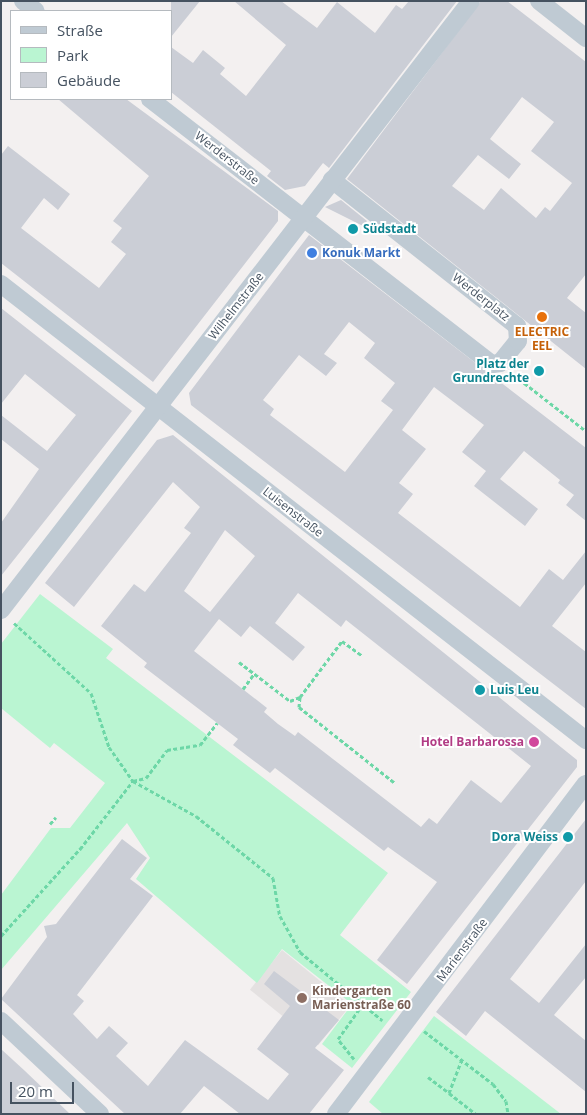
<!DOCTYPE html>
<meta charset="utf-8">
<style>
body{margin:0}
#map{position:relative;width:587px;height:1115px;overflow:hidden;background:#f3f0f0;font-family:"Open Sans",sans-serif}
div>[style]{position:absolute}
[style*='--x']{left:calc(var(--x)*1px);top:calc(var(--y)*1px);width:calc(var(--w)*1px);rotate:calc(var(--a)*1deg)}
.education>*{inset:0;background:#e4e1e1;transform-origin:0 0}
.green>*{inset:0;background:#baf5d2}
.building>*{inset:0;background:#cbced6}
.path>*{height:3px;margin-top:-1.5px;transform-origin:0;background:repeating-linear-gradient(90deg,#6dd7a7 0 4px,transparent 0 6.5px)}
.minor>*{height:18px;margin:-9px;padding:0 9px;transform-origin:9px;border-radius:9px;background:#bfcad3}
.dots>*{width:14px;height:14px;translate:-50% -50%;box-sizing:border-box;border:2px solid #fff;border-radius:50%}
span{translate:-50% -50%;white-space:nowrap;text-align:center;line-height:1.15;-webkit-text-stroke:4px #fff;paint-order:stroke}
.street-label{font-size:12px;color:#455260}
.culture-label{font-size:12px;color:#0d838f;font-weight:700}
.left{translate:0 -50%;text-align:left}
.right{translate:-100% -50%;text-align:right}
.shop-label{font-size:12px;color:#366cbe;font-weight:700}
.food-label{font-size:12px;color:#c56008;font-weight:700}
.hotel-label{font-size:12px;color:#b23c85;font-weight:700}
.education-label{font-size:12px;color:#785e54;font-weight:700}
.frame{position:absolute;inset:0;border:2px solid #455260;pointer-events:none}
.legend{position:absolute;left:10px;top:10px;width:162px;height:90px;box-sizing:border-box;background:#fff;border:1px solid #b5babf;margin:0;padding:6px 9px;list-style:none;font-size:15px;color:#455260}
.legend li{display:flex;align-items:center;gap:10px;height:25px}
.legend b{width:25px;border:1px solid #b5babf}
.scale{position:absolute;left:10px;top:1082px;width:64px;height:22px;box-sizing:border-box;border:2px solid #455260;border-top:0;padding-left:6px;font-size:15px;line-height:18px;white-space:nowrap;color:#455260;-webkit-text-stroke:4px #fff;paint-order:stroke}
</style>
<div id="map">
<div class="education">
<i style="left:282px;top:950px;width:88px;height:51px;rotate:39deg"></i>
</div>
<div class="green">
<i style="clip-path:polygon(40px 594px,113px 649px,106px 658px,388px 873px,340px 935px,411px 992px,352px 1068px,322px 1044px,352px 1004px,282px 949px,257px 983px,136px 879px,150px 858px,127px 823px,1px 970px,1px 895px,51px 828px,70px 828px,105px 783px,54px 743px,50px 748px,1px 708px,1px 644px)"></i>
<i style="clip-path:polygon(434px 1016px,561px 1114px,383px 1114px,369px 1102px)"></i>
</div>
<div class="building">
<i style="clip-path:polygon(171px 1px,200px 1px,171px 37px)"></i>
<i style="clip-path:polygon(234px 1px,281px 1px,317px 28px,337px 2px,375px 33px,396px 5px,402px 9px,409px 1px,457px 1px,329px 168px,323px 163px,305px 186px,285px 190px,267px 176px,271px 171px,171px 92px,171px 47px,193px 63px,203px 50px,225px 68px,220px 74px,246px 96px,286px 45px)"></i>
<i style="clip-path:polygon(evenodd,481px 1px,507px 1px,586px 62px,586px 274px,567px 298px,586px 313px,586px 369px,347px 179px,481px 1px,522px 97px,554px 122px,531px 151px,572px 183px,550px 211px,545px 207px,536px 218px,501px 188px,484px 210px,452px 186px,478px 155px,509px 179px,521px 164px,490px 139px,522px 97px)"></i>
<i style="clip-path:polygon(58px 99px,126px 99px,278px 211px,278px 221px,153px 382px,1px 263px,1px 155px,8px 146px,70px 194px,58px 210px,44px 198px,21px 228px,99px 288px,126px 254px,111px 242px,122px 228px,113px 221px,149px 176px)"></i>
<i style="clip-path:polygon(341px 200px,367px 221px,363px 226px,325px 207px)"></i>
<i style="clip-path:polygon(evenodd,309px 235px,586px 448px,586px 521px,566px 505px,574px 495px,558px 483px,560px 480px,524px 451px,500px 479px,538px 509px,525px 526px,474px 486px,486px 471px,462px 452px,484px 425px,434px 387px,402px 430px,426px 449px,399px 483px,413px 494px,398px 513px,520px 607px,549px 569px,563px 580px,586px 551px,586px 583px,552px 626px,586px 652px,586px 709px,191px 405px,189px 393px,309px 235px,349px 322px,375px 343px,364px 358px,395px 383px,381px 401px,393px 410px,345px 472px,270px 415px,274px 409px,263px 400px,299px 355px,326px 376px,337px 363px,324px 354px,349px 322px)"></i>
<i style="clip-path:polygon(1px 308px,132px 411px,1px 576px,1px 523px,39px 469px,1px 439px,1px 415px,47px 451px,76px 415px,25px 374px,1px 404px)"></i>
<i style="clip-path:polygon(evenodd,173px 435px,577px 760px,577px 767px,407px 984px,377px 960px,437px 882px,388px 847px,384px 851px,275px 768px,270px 773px,233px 745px,238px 739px,144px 667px,147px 663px,101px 626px,134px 584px,145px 592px,191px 533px,184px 528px,200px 507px,173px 482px,74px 607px,45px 583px,157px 440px,173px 435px,225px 530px,255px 556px,210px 612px,184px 591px,225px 530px,173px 435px,298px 593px,341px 627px,346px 620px,531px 766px,501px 803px,471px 780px,437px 824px,429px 818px,421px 827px,298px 732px,295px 736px,278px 724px,264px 712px,267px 708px,194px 651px,219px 619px,241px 637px,250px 626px,293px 661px,305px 647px,275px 623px,298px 593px)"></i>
<i style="clip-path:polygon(586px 819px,586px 881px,510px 979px,539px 1003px,586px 944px,586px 977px,554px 1015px,586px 1041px,586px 1092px,485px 1011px,466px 1036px,436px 1012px)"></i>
<i style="clip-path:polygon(122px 839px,147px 858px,130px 879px,153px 896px,77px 995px,84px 1001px,73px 1014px,97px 1039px,109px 1026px,128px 1043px,116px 1056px,148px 1086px,185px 1040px,268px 1100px,289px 1074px,257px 1049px,290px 1006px,264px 984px,274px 971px,339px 1020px,315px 1048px,344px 1070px,309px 1114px,240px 1114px,204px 1086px,180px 1114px,125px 1114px,1px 999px,47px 937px,44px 926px,56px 924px)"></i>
<i style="clip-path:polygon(1px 1049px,25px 1071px,70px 1114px,1px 1114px)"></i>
</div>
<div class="path">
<i style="--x:514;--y:375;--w:91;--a:37.9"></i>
<i style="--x:14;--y:623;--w:104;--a:42.3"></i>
<i style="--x:91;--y:693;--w:57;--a:71.6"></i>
<i style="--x:109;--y:747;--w:42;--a:54.8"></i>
<i style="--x:133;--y:781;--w:13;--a:-13"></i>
<i style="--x:146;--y:778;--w:35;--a:-53"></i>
<i style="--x:167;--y:750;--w:33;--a:-9"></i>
<i style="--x:200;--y:745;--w:28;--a:-52"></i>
<i style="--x:239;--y:662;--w:64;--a:37.4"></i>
<i style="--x:290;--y:701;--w:11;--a:-22"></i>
<i style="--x:300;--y:697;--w:70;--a:-53.1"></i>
<i style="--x:342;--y:641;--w:24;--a:36"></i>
<i style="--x:243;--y:689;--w:19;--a:-54"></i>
<i style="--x:300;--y:697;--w:10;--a:96"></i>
<i style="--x:299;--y:707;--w:122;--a:38.4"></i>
<i style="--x:50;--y:824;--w:9;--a:-49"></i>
<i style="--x:1;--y:936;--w:118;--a:-47.8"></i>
<i style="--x:80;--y:849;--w:86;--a:-52.1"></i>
<i style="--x:133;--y:781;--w:72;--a:29.1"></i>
<i style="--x:196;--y:816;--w:99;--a:38.8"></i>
<i style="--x:273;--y:878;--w:39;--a:80"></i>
<i style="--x:280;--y:916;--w:41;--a:60.9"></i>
<i style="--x:300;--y:952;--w:107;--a:39.7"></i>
<i style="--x:424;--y:1031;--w:87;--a:37.5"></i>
<i style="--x:493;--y:1084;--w:21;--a:53"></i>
<i style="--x:506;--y:1101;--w:13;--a:81"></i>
<i style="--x:354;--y:1059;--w:26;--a:-129"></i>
<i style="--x:338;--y:1039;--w:43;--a:-54.5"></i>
<i style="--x:462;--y:1059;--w:36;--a:111"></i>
<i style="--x:449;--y:1093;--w:34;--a:38"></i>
<i style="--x:428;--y:1077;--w:26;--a:37"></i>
</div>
<div class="minor">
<i style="--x:23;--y:1;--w:16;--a:38"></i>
<i style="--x:539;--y:1;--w:60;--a:38.2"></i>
<i style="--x:150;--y:99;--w:433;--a:37.8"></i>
<i style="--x:492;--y:364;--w:8;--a:-7"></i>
<i style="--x:500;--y:363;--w:28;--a:-51"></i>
<i style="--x:518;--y:341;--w:15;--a:-94"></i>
<i style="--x:517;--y:326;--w:236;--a:-141.7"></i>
<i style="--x:1;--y:284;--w:742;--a:37.94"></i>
<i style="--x:1;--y:610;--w:769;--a:-52.34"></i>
<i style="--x:1;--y:1021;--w:136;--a:43.2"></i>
<i style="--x:336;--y:1114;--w:414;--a:-52.9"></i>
</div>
<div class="dots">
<i style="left:353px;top:229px;background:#0f9aa8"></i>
<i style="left:312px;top:253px;background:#3f7fe0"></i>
<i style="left:542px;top:317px;background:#e8710a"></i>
<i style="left:539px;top:371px;background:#0f9aa8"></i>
<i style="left:480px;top:690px;background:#0f9aa8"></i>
<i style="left:534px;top:742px;background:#d1479c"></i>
<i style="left:568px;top:837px;background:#0f9aa8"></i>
<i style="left:302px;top:998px;background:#8d6e63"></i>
</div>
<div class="street-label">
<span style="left:227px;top:158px;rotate:38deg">Werderstraße</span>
<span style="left:481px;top:297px;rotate:38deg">Werderplatz</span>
<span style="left:236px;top:306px;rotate:-52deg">Wilhelmstraße</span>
<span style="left:293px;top:512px;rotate:38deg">Luisenstraße</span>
<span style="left:462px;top:950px;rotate:-53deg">Marienstraße</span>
</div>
<div class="culture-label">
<span class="left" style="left:363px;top:229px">Südstadt</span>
<span class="right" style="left:529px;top:371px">Platz der<br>Grundrechte</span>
<span class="left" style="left:490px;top:690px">Luis Leu</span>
<span class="right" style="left:558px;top:837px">Dora Weiss</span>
</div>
<div class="shop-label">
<span class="left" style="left:322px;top:253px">Konuk Markt</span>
</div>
<div class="food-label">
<span style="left:542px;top:339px">ELECTRIC<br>EEL</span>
</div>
<div class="hotel-label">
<span class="right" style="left:524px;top:742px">Hotel Barbarossa</span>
</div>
<div class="education-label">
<span class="left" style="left:312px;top:998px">Kindergarten<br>Marienstraße 60</span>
</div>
<div class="frame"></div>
<ul class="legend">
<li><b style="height:6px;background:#bfcad3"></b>Straße</li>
<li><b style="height:14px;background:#baf5d2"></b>Park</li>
<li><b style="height:14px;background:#cbced6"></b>Gebäude</li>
</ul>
<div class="scale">20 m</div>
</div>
